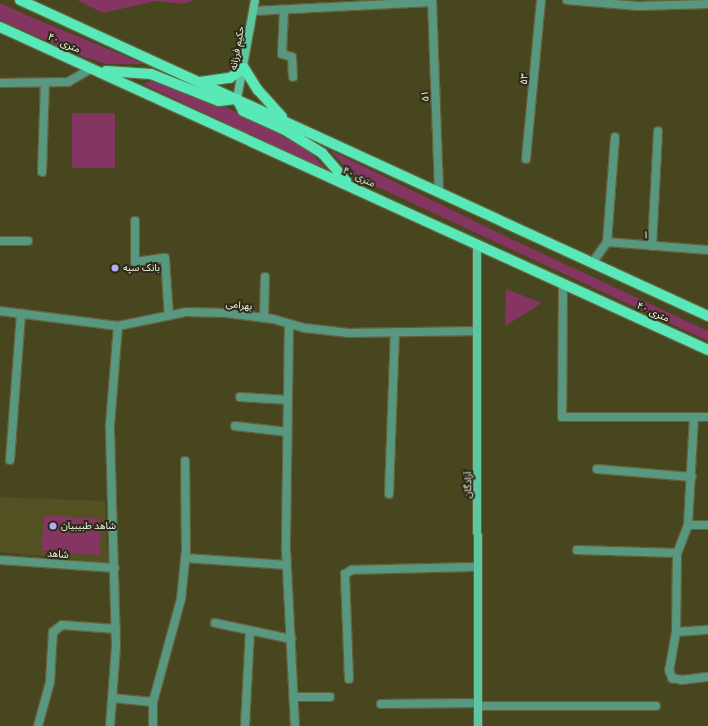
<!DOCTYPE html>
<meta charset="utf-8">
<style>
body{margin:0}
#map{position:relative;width:708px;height:726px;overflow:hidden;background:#47461f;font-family:"Golos Text","Noto Sans Arabic",sans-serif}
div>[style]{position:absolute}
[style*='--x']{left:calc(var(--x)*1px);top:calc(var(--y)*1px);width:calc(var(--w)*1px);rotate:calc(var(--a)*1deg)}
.built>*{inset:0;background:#535121}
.green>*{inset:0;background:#843562;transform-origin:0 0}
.roads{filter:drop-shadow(1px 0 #63623e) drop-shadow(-1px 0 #63623e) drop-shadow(0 1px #63623e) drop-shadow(0 -1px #63623e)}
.minor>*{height:8px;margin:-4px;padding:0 4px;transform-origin:4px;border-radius:4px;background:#599880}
.secondary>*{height:8px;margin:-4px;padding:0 4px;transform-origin:4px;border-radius:4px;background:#5bc6a0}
.primary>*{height:10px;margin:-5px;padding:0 5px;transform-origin:5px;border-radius:5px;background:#59e9b9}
.dots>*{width:11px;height:11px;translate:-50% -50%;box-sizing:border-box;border:2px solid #2c2c1a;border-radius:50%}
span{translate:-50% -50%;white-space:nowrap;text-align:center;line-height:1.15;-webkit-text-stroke:4px #2c2c1a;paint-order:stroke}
.street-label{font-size:10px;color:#f5f6df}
.poi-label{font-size:10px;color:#f5f6df}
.left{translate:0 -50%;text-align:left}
</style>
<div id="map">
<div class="built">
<i style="clip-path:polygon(0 497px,105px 501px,108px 563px,0 552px)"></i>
</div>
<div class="green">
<i style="clip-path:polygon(77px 0,195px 0,183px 4px,156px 1px,103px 13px)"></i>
<i style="clip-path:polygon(0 3px,24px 14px,144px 64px,106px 64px,82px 56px,0 20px)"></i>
<i style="clip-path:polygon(151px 81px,219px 104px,257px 122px,309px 151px,328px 171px,143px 84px)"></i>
<i style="left:72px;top:113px;width:43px;height:55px"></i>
<i style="clip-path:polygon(330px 150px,505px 236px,708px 331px,708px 341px,352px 175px)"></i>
<i style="clip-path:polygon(506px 289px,542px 303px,505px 326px)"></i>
<i style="left:44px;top:515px;width:58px;height:36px;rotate:4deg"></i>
</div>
<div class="roads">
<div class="minor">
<i style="--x:432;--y:0;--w:191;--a:87.9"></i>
<i style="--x:567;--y:0;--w:71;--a:4.8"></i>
<i style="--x:638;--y:6;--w:70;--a:-1.6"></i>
<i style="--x:284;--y:10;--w:44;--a:92.6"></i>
<i style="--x:282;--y:54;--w:10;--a:17"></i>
<i style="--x:292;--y:57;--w:20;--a:87"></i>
<i style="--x:253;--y:11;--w:179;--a:-2.9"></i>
<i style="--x:0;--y:83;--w:68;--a:-0.8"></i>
<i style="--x:68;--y:82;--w:28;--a:-30"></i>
<i style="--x:526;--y:159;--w:160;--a:-84.6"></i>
<i style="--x:42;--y:172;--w:89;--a:-88.1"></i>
<i style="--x:135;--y:221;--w:41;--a:90"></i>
<i style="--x:135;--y:262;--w:30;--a:-8"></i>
<i style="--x:165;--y:258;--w:58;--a:86.1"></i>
<i style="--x:0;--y:241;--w:28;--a:0"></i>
<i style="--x:607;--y:242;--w:105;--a:-85.6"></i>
<i style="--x:652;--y:246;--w:115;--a:-87"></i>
<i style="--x:593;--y:262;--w:24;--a:-55"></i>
<i style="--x:607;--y:242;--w:101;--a:4.5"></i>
<i style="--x:563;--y:285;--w:132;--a:90.4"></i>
<i style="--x:562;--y:417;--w:146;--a:0"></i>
<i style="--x:0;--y:311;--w:119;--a:7.2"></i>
<i style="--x:118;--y:326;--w:69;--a:-11.6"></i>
<i style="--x:186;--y:312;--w:40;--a:1.4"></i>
<i style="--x:226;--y:313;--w:47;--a:7.3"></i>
<i style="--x:273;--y:319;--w:33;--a:16"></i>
<i style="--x:305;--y:328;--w:44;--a:6.5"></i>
<i style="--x:349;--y:333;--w:128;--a:-0.9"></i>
<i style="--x:264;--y:318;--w:41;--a:-88.6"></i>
<i style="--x:289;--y:324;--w:225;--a:90.8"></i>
<i style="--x:286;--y:549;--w:177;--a:87.1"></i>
<i style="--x:240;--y:397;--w:48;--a:3.6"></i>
<i style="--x:694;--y:417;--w:108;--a:93.2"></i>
<i style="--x:688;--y:525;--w:30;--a:111"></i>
<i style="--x:677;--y:553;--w:79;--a:90.7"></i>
<i style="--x:676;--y:632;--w:39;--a:100"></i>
<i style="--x:669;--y:670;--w:9;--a:69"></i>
<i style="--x:672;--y:678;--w:10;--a:11"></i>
<i style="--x:682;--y:680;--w:26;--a:-7"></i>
<i style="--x:235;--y:426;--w:53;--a:6.5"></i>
<i style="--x:10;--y:460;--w:147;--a:-85.7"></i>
<i style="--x:597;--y:469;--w:95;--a:4.8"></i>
<i style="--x:389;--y:494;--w:162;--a:-87.9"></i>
<i style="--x:688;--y:525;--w:20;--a:0"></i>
<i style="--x:577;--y:550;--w:100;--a:1.7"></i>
<i style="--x:185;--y:558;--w:102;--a:3.9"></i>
<i style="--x:0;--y:560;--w:115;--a:4"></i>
<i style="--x:215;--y:623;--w:78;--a:11.9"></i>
<i style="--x:676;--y:632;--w:32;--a:-4"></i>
<i style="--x:349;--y:679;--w:105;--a:-92.2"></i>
<i style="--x:345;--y:574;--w:8;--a:-30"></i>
<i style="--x:352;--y:570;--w:126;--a:-1.4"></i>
<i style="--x:294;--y:697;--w:36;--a:0"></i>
<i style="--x:112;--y:698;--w:41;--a:5.6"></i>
<i style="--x:381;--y:704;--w:97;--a:-0.6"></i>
<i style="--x:478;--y:706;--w:178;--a:0"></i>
<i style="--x:38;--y:726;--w:46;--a:-74.7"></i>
<i style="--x:50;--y:682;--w:50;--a:-86.6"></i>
<i style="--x:53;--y:632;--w:11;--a:-38"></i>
<i style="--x:62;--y:625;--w:54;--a:4.2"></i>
<i style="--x:110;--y:726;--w:80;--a:-85.7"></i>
<i style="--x:116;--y:646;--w:221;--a:-91.6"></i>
<i style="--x:110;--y:425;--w:99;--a:-85.4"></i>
<i style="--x:153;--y:726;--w:24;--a:-90"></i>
<i style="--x:153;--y:702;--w:107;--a:-74.8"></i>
<i style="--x:181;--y:599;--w:48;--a:-84.1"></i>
<i style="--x:186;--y:551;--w:90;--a:-90.6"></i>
<i style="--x:245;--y:726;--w:95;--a:-87"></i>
</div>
<div class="secondary">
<i style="--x:237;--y:99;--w:101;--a:-79.7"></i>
<i style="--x:477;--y:244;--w:482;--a:89.9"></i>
</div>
<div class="primary">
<i style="--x:20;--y:0;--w:757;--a:24.67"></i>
<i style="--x:0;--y:27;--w:778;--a:24.52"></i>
<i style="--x:106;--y:71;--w:45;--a:3.8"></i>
<i style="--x:151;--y:74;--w:73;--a:21.7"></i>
<i style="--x:219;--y:101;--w:17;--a:-7"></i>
<i style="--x:200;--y:82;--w:30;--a:-8"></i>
<i style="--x:230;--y:78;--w:17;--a:-36"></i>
<i style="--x:244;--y:68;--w:26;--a:58"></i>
<i style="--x:258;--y:90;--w:36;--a:48"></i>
<i style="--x:237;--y:99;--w:13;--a:63"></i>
<i style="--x:243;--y:111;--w:46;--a:24.3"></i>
<i style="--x:285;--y:130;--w:44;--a:31.9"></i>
<i style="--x:322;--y:153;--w:37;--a:49"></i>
</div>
</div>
<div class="dots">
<i style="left:115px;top:268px;background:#b3adf9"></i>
<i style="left:53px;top:526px;background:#b3adf9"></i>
</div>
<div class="street-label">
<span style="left:64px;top:43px;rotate:24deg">۴۰ متری</span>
<span style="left:237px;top:48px;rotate:-80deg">حکیم فرزانه</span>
<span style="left:524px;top:79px;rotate:-85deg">۵۳</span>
<span style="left:425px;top:96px;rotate:-92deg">۵۱</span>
<span style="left:359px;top:177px;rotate:25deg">۴۰ متری</span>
<span style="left:646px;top:235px;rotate:5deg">۱</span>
<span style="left:239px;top:305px;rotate:6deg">بهرامی</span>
<span style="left:653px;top:312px;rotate:24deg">۴۰ متری</span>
<span style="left:468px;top:485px;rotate:-90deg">آزادگان</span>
<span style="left:58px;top:554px;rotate:4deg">شاهد</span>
</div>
<div class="poi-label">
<span class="left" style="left:123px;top:268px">بانک سپه</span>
<span class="left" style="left:61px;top:526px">شاهد طبیبیان</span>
</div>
</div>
